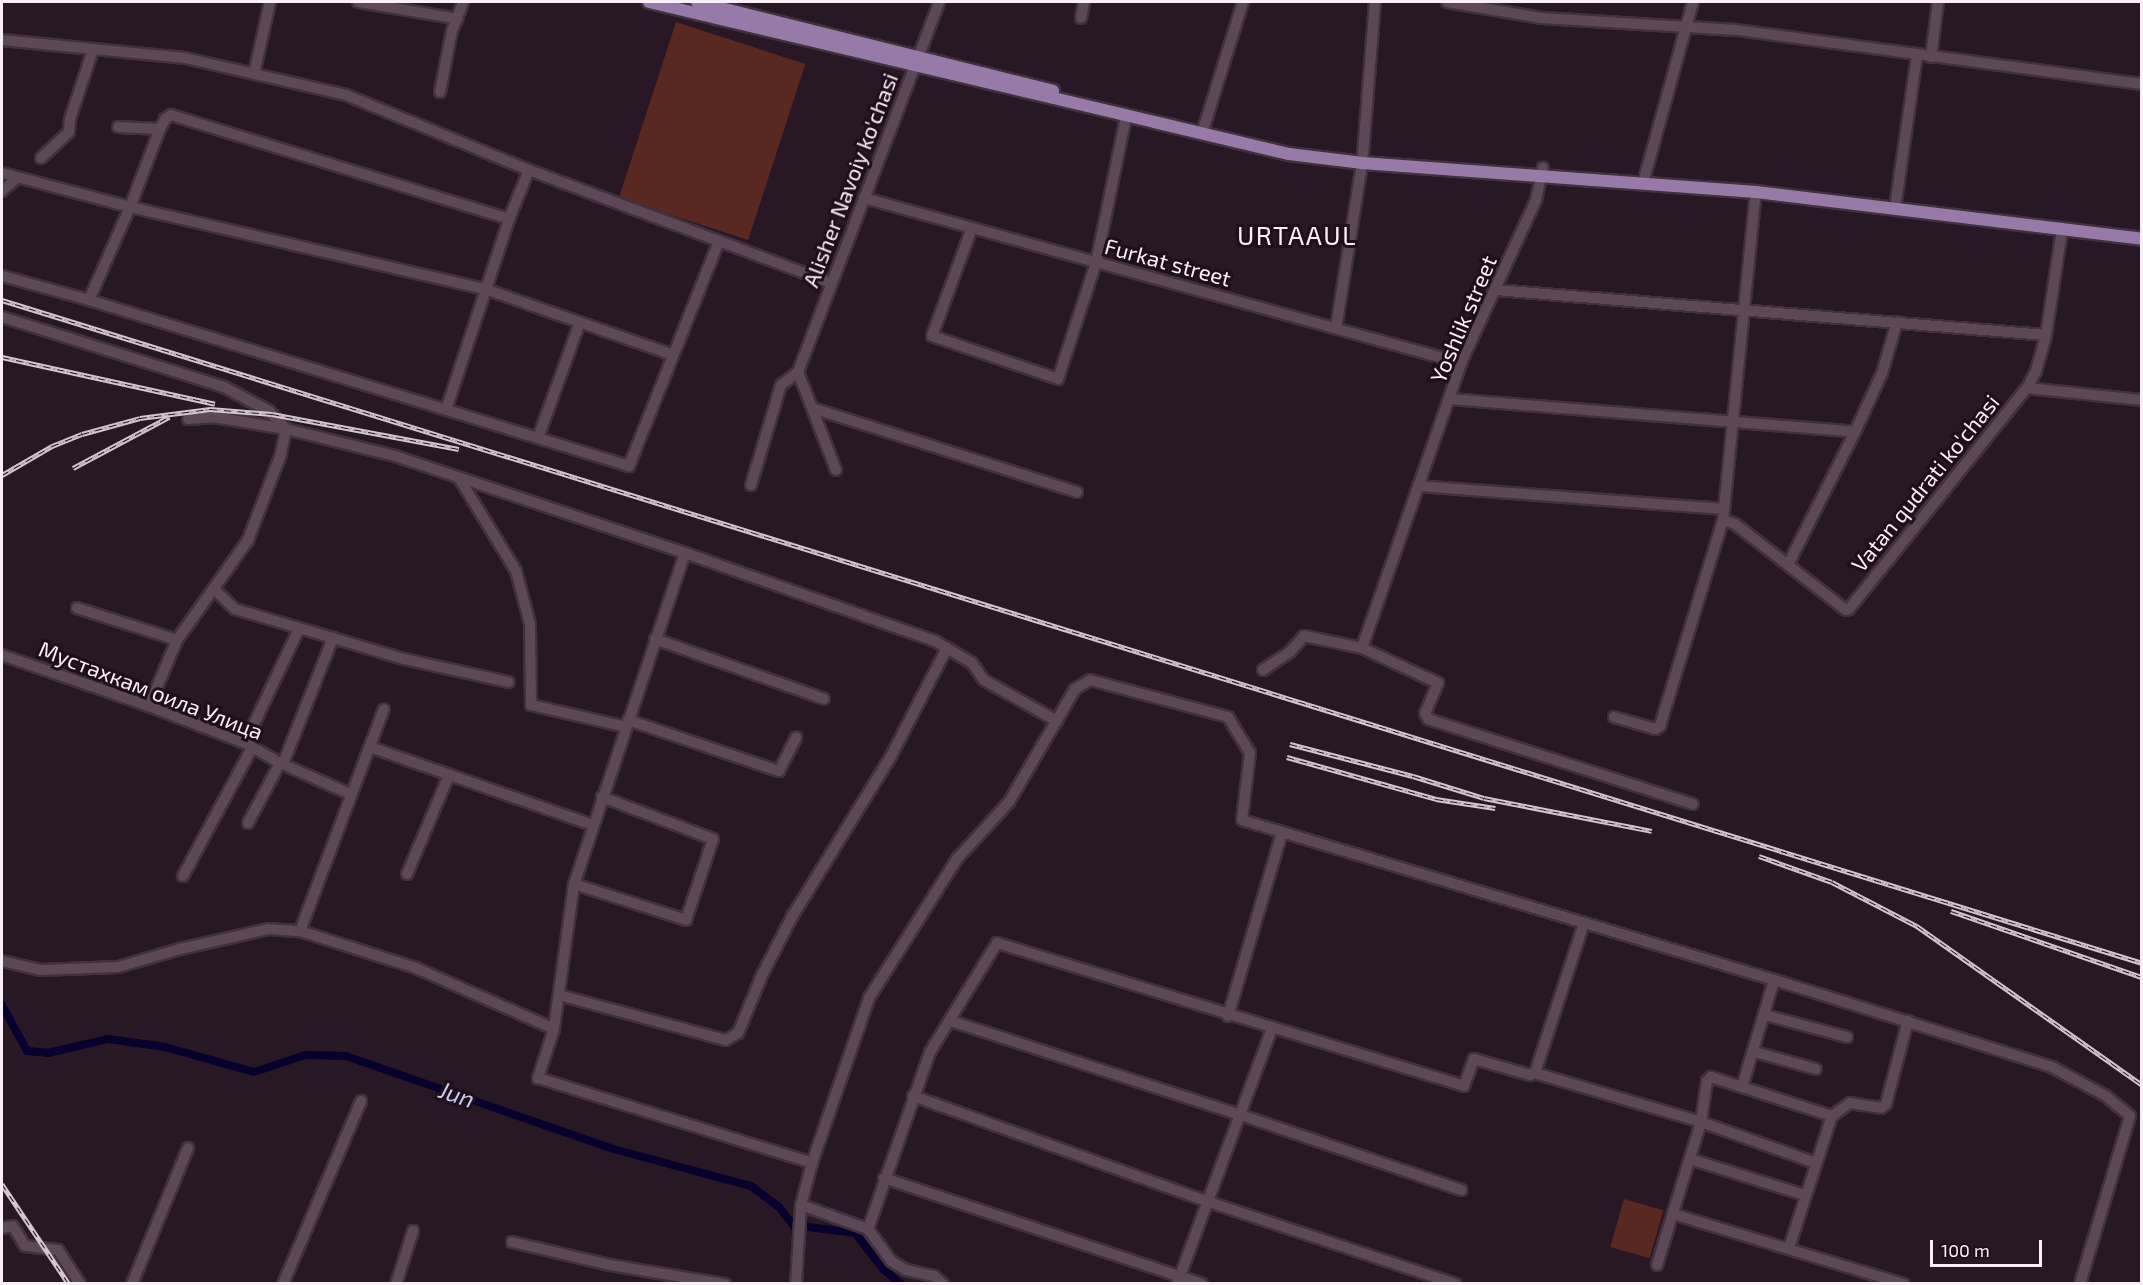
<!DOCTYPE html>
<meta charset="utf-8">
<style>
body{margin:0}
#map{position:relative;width:2143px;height:1285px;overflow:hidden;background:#281724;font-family:"Exo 2",sans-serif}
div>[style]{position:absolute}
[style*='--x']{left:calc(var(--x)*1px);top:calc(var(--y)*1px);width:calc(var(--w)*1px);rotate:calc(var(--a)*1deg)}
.green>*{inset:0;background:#582821;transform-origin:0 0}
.canal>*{height:8px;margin:-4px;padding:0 4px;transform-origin:4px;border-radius:4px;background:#08002d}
.roads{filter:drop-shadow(2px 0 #3f323c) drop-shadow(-2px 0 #3f323c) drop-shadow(0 2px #3f323c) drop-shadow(0 -2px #3f323c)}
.minor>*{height:10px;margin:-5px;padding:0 5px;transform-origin:5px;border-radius:5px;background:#5d4857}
.major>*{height:12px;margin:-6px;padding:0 6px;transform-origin:6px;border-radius:6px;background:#987aa9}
.rail>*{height:4.5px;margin-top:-2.25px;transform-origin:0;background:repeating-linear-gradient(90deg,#1f0e1b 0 7px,#d3c6d0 0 14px);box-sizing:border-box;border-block:2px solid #d3c6d0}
span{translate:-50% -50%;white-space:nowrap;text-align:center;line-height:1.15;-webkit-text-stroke:6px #1f0e1b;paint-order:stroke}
.street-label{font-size:22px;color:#faeef7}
.water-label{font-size:24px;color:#cbcef2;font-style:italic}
.quarter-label{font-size:26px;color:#faeef7;letter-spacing:1.5px}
.frame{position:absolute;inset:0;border:3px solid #faeef7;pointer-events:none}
.scale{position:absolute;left:1930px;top:1240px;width:112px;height:27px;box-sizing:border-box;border:3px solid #faeef7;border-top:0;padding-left:8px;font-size:18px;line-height:21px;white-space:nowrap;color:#faeef7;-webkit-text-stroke:4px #1f0e1b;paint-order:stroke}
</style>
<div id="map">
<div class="green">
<i style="left:676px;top:22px;width:136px;height:185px;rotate:18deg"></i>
<i style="left:1624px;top:1199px;width:41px;height:50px;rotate:16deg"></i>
</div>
<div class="canal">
<i style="--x:2;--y:1005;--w:52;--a:61.5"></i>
<i style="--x:27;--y:1051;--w:21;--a:5"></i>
<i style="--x:48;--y:1053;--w:62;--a:-13.1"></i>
<i style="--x:108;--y:1039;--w:58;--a:8"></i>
<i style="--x:165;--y:1047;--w:92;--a:15.7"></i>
<i style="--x:254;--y:1072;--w:54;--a:-18.4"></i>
<i style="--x:305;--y:1055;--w:41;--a:1.4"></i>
<i style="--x:346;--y:1056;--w:280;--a:19.2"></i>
<i style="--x:610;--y:1148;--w:146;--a:15.1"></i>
<i style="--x:751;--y:1186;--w:35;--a:37"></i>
<i style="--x:779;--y:1207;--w:23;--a:52"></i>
<i style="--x:793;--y:1225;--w:63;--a:7.4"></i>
<i style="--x:855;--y:1233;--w:46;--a:52.1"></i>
<i style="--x:883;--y:1269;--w:23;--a:40"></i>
</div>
<div class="roads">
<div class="minor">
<i style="--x:358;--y:2;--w:101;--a:9.6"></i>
<i style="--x:1447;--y:2;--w:96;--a:9.6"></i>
<i style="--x:1542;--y:18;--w:195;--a:3.5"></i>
<i style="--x:1737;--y:30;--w:409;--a:7.6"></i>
<i style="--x:1081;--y:18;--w:16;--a:-79"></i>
<i style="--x:2;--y:40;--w:184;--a:5.6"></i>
<i style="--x:185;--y:58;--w:165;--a:12.9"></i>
<i style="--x:346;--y:95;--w:198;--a:22.3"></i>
<i style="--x:529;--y:170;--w:323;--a:20.5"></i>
<i style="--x:1931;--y:57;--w:55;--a:-82.7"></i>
<i style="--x:254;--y:74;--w:74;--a:-77.5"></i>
<i style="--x:440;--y:92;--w:62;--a:-78.9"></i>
<i style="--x:452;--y:31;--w:31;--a:-69"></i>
<i style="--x:118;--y:127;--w:42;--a:2.7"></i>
<i style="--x:1204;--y:127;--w:131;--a:-72.7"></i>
<i style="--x:1363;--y:154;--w:152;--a:-85.5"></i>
<i style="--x:41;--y:158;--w:38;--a:-43"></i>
<i style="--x:69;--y:132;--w:13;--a:-86"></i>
<i style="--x:70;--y:119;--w:73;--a:-71.6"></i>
<i style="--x:2;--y:173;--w:132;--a:14.9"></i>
<i style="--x:130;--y:207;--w:364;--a:13"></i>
<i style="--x:485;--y:289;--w:199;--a:19.3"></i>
<i style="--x:1645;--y:176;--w:180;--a:-74.6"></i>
<i style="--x:2;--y:191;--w:21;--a:-41"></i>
<i style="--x:864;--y:198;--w:619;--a:15.45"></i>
<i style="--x:1896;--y:201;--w:148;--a:-81.8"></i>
<i style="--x:972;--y:228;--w:115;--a:110.3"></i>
<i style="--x:932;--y:336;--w:133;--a:18.8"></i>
<i style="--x:1058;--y:379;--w:122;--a:-71.9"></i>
<i style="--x:1096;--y:263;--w:149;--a:-78.4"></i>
<i style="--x:2;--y:276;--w:90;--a:15.4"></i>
<i style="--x:89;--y:300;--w:565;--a:17.09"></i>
<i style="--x:629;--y:466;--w:242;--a:-68.2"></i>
<i style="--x:1496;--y:290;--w:552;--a:4.68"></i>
<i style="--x:89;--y:300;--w:102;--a:-66.2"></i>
<i style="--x:130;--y:207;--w:84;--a:-69"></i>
<i style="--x:160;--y:129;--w:11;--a:-63"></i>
<i style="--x:165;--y:119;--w:7;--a:-34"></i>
<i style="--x:171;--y:115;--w:354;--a:17.1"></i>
<i style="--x:2;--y:317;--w:233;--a:17.5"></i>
<i style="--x:224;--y:387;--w:51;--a:28.1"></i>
<i style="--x:269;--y:411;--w:25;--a:47"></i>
<i style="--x:1336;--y:328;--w:167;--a:-81"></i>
<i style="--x:798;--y:372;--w:396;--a:-69.1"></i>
<i style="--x:798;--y:372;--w:105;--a:68.8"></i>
<i style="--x:2027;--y:388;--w:116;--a:6"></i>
<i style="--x:1449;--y:399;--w:407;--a:4.6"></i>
<i style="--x:812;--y:408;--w:278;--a:17.6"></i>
<i style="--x:446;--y:410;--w:201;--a:-71.7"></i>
<i style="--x:509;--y:219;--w:53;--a:-67.8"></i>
<i style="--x:188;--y:419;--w:26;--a:-4"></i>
<i style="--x:214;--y:417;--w:73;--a:9.5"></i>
<i style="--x:286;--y:429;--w:112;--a:13.9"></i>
<i style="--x:395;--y:456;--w:306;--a:18.5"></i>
<i style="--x:685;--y:553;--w:265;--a:19.4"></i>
<i style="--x:935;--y:641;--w:43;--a:30.7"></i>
<i style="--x:972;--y:663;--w:21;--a:55"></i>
<i style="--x:984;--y:680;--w:84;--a:29.3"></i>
<i style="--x:538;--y:438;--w:123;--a:-70.1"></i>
<i style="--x:459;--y:478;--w:109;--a:58.5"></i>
<i style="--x:516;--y:571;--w:55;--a:75.2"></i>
<i style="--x:530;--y:624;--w:81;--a:89.3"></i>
<i style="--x:531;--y:705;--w:98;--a:13"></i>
<i style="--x:751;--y:485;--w:104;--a:-73.3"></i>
<i style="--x:781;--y:385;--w:21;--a:-37"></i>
<i style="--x:1418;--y:486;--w:307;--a:4.3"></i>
<i style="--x:1723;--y:520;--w:13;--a:18"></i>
<i style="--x:1735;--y:524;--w:140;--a:37.8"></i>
<i style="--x:1846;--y:610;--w:3;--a:-18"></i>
<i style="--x:1849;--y:609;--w:284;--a:-51.2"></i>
<i style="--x:2027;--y:388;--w:19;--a:-62"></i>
<i style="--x:2036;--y:371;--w:37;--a:-74"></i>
<i style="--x:2046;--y:335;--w:106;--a:-81.3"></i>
<i style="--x:685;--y:553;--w:349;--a:108.5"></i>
<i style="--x:574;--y:884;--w:146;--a:97.9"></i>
<i style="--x:554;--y:1029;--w:52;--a:108.1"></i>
<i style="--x:538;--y:1078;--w:287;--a:17.2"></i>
<i style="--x:1788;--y:565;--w:149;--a:-63.3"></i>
<i style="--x:1855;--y:432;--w:65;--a:-65.4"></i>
<i style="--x:1882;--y:373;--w:53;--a:-73.6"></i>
<i style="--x:215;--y:590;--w:28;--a:44"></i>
<i style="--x:235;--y:609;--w:176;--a:16.5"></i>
<i style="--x:404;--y:659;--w:107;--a:12.5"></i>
<i style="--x:77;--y:608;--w:105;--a:17.7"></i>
<i style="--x:655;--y:639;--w:179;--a:19.5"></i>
<i style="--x:1362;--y:648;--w:302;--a:-70.8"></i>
<i style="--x:1461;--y:363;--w:179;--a:-65.3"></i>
<i style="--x:1536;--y:200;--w:33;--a:-78"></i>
<i style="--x:2;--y:655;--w:156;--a:19.1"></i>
<i style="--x:149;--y:706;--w:103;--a:21.1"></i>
<i style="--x:245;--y:743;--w:40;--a:29.7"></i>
<i style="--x:280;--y:763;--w:77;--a:23.9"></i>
<i style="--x:1263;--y:670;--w:32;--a:-34"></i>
<i style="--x:1290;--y:652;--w:21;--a:-49"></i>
<i style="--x:1304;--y:636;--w:59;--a:11.7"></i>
<i style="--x:1362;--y:648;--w:84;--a:24.7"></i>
<i style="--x:1438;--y:683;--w:33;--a:113"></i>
<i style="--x:1425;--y:713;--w:7;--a:63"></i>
<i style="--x:1428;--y:719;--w:278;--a:17.8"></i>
<i style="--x:149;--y:706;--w:72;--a:-67"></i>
<i style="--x:177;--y:640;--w:123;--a:-54.6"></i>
<i style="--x:248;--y:540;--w:92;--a:-69"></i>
<i style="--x:281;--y:454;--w:25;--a:-79"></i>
<i style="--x:1614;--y:717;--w:43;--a:16.3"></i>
<i style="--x:1655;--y:729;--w:6;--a:-31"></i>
<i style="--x:1660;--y:726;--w:215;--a:-73"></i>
<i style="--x:1723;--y:520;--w:330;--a:-84.3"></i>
<i style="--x:628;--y:720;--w:159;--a:18.7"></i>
<i style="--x:779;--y:771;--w:38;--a:-63"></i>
<i style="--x:245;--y:743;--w:126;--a:-64.7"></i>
<i style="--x:370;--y:747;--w:236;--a:19.3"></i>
<i style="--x:283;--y:764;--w:136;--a:-68.4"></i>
<i style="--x:248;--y:823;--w:68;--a:-61.9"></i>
<i style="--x:407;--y:874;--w:108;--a:-67"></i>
<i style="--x:183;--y:876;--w:145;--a:-61.7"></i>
<i style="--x:574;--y:884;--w:118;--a:17.8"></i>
<i style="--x:686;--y:920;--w:85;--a:-71.6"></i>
<i style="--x:713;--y:839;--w:119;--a:-159.3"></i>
<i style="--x:300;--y:931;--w:237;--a:-69.3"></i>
<i style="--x:2;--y:961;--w:39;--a:13"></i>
<i style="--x:40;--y:970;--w:78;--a:-2.2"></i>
<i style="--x:118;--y:967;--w:65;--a:-16.2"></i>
<i style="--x:180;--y:949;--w:90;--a:-12.8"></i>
<i style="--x:268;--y:929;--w:32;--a:4"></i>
<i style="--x:300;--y:931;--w:122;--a:17.7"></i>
<i style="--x:416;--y:968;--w:151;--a:23.8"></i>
<i style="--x:559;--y:995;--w:173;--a:15.1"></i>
<i style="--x:726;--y:1040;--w:14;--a:-30"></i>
<i style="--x:738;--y:1033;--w:65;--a:-67.4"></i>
<i style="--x:763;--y:973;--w:65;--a:-62.7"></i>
<i style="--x:793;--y:915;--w:185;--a:-58.3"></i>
<i style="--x:890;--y:758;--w:124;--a:-62.6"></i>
<i style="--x:1765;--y:1015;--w:85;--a:15"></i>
<i style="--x:1228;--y:1016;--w:192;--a:-73.6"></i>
<i style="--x:951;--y:1021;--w:302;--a:18"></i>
<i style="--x:1238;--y:1114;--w:236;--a:18.8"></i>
<i style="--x:1755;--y:1052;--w:63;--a:15.6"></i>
<i style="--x:1535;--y:1073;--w:158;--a:-71.9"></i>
<i style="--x:1742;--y:1087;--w:95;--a:17.9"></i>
<i style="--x:1832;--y:1116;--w:22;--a:-36"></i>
<i style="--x:1850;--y:1103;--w:31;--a:9"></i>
<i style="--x:1881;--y:1108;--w:6;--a:-39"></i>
<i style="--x:1886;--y:1104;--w:86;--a:-75.2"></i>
<i style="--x:913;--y:1096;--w:314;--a:19.7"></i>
<i style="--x:1209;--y:1202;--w:260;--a:18.4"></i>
<i style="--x:1690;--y:1159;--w:120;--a:17.5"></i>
<i style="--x:884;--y:1178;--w:335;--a:18.4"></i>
<i style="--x:801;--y:1205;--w:71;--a:19.7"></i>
<i style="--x:868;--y:1229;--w:39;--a:54"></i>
<i style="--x:891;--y:1261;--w:17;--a:31"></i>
<i style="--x:906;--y:1270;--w:29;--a:12"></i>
<i style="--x:934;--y:1276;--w:12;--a:42"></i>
<i style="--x:1673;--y:1214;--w:241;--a:16.9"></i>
<i style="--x:2;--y:1228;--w:11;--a:-10"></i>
<i style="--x:13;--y:1226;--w:23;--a:59"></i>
<i style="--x:25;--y:1246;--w:33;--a:7"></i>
<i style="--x:58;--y:1250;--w:40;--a:57.1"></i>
<i style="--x:868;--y:1229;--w:188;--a:-70.7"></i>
<i style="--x:930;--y:1052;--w:128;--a:-58.4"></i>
<i style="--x:997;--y:943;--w:488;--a:17"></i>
<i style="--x:1464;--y:1086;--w:29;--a:-70"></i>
<i style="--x:1474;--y:1059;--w:58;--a:15.9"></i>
<i style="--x:1530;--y:1075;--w:5;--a:-22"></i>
<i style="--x:1535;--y:1073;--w:173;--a:16.4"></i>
<i style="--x:1701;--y:1122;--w:122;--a:19.6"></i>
<i style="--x:512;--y:1242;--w:101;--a:13.2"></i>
<i style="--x:610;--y:1265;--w:117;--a:9.4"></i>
<i style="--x:1789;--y:1248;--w:139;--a:-72"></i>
<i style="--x:1657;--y:1265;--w:150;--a:-72.9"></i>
<i style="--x:1701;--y:1122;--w:41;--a:-81.7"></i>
<i style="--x:1707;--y:1081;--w:6;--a:-45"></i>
<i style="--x:1711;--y:1077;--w:33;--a:18"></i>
<i style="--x:1742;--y:1087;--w:112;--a:-73.3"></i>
<i style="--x:132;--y:1284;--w:147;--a:-67.6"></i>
<i style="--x:283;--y:1284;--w:199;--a:-66.9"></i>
<i style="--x:396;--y:1284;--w:56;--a:-72.2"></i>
<i style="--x:796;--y:1284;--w:79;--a:-86.4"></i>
<i style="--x:801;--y:1205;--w:43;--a:-75.3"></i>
<i style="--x:812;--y:1163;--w:175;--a:-70.9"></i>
<i style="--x:869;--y:998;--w:165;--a:-57.7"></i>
<i style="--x:957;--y:859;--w:77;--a:-47.6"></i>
<i style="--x:1009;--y:802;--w:131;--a:-59.7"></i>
<i style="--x:1075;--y:689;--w:17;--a:-31"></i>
<i style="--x:1090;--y:680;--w:143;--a:15"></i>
<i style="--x:1228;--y:717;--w:42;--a:58.6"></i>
<i style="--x:1250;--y:753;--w:67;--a:96.8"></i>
<i style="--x:1242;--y:820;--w:563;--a:16.73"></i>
<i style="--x:1781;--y:982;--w:284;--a:17.4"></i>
<i style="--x:2052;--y:1067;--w:61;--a:28.2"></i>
<i style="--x:2106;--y:1096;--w:31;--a:40"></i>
<i style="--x:2130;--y:1116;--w:175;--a:106.6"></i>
<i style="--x:1177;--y:1284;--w:272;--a:-69.6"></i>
</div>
<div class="major">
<i style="--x:649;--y:2;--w:658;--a:13.36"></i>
<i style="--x:1289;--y:154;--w:74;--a:7"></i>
<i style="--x:1362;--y:163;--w:395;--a:4.2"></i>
<i style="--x:1756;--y:192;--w:389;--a:6.9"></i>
<i style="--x:697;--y:2;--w:367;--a:14"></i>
</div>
</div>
<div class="rail">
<i style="--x:2;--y:300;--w:2240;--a:17.21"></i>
<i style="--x:2;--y:357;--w:218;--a:12.4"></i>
<i style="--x:73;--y:468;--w:109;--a:-28"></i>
<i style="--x:2;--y:475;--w:58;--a:-30.1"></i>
<i style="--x:52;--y:446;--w:32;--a:-22"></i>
<i style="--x:82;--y:434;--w:60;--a:-15.4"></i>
<i style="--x:140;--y:418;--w:71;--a:-7.3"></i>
<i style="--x:210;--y:409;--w:62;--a:4.6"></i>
<i style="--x:272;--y:414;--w:190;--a:10.6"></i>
<i style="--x:1290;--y:744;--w:127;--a:14.6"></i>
<i style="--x:1413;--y:776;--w:74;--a:17.2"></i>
<i style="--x:1484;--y:798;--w:171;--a:11.1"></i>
<i style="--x:1287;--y:757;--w:155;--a:15.7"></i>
<i style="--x:1436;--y:799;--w:60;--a:8.7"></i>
<i style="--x:1759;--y:856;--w:77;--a:19.6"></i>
<i style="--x:1832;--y:882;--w:96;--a:27.4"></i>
<i style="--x:1917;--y:926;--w:276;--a:35.2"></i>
<i style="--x:1951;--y:911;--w:202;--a:19.1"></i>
<i style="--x:2;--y:1184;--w:120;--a:56.2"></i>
</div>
<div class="street-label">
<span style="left:850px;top:180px;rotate:-69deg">Alisher Navoiy ko'chasi</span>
<span style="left:1168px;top:262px;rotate:15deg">Furkat street</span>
<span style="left:1463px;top:319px;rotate:-67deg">Yoshlik street</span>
<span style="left:1925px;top:483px;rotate:-51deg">Vatan qudrati ko'chasi</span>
<span style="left:151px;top:690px;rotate:21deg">Мустахкам оила Улица</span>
</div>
<div class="water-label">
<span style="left:457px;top:1094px;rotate:19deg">Jun</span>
</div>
<div class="quarter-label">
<span style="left:1297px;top:235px">URTAAUL</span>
</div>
<div class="frame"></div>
<div class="scale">100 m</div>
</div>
